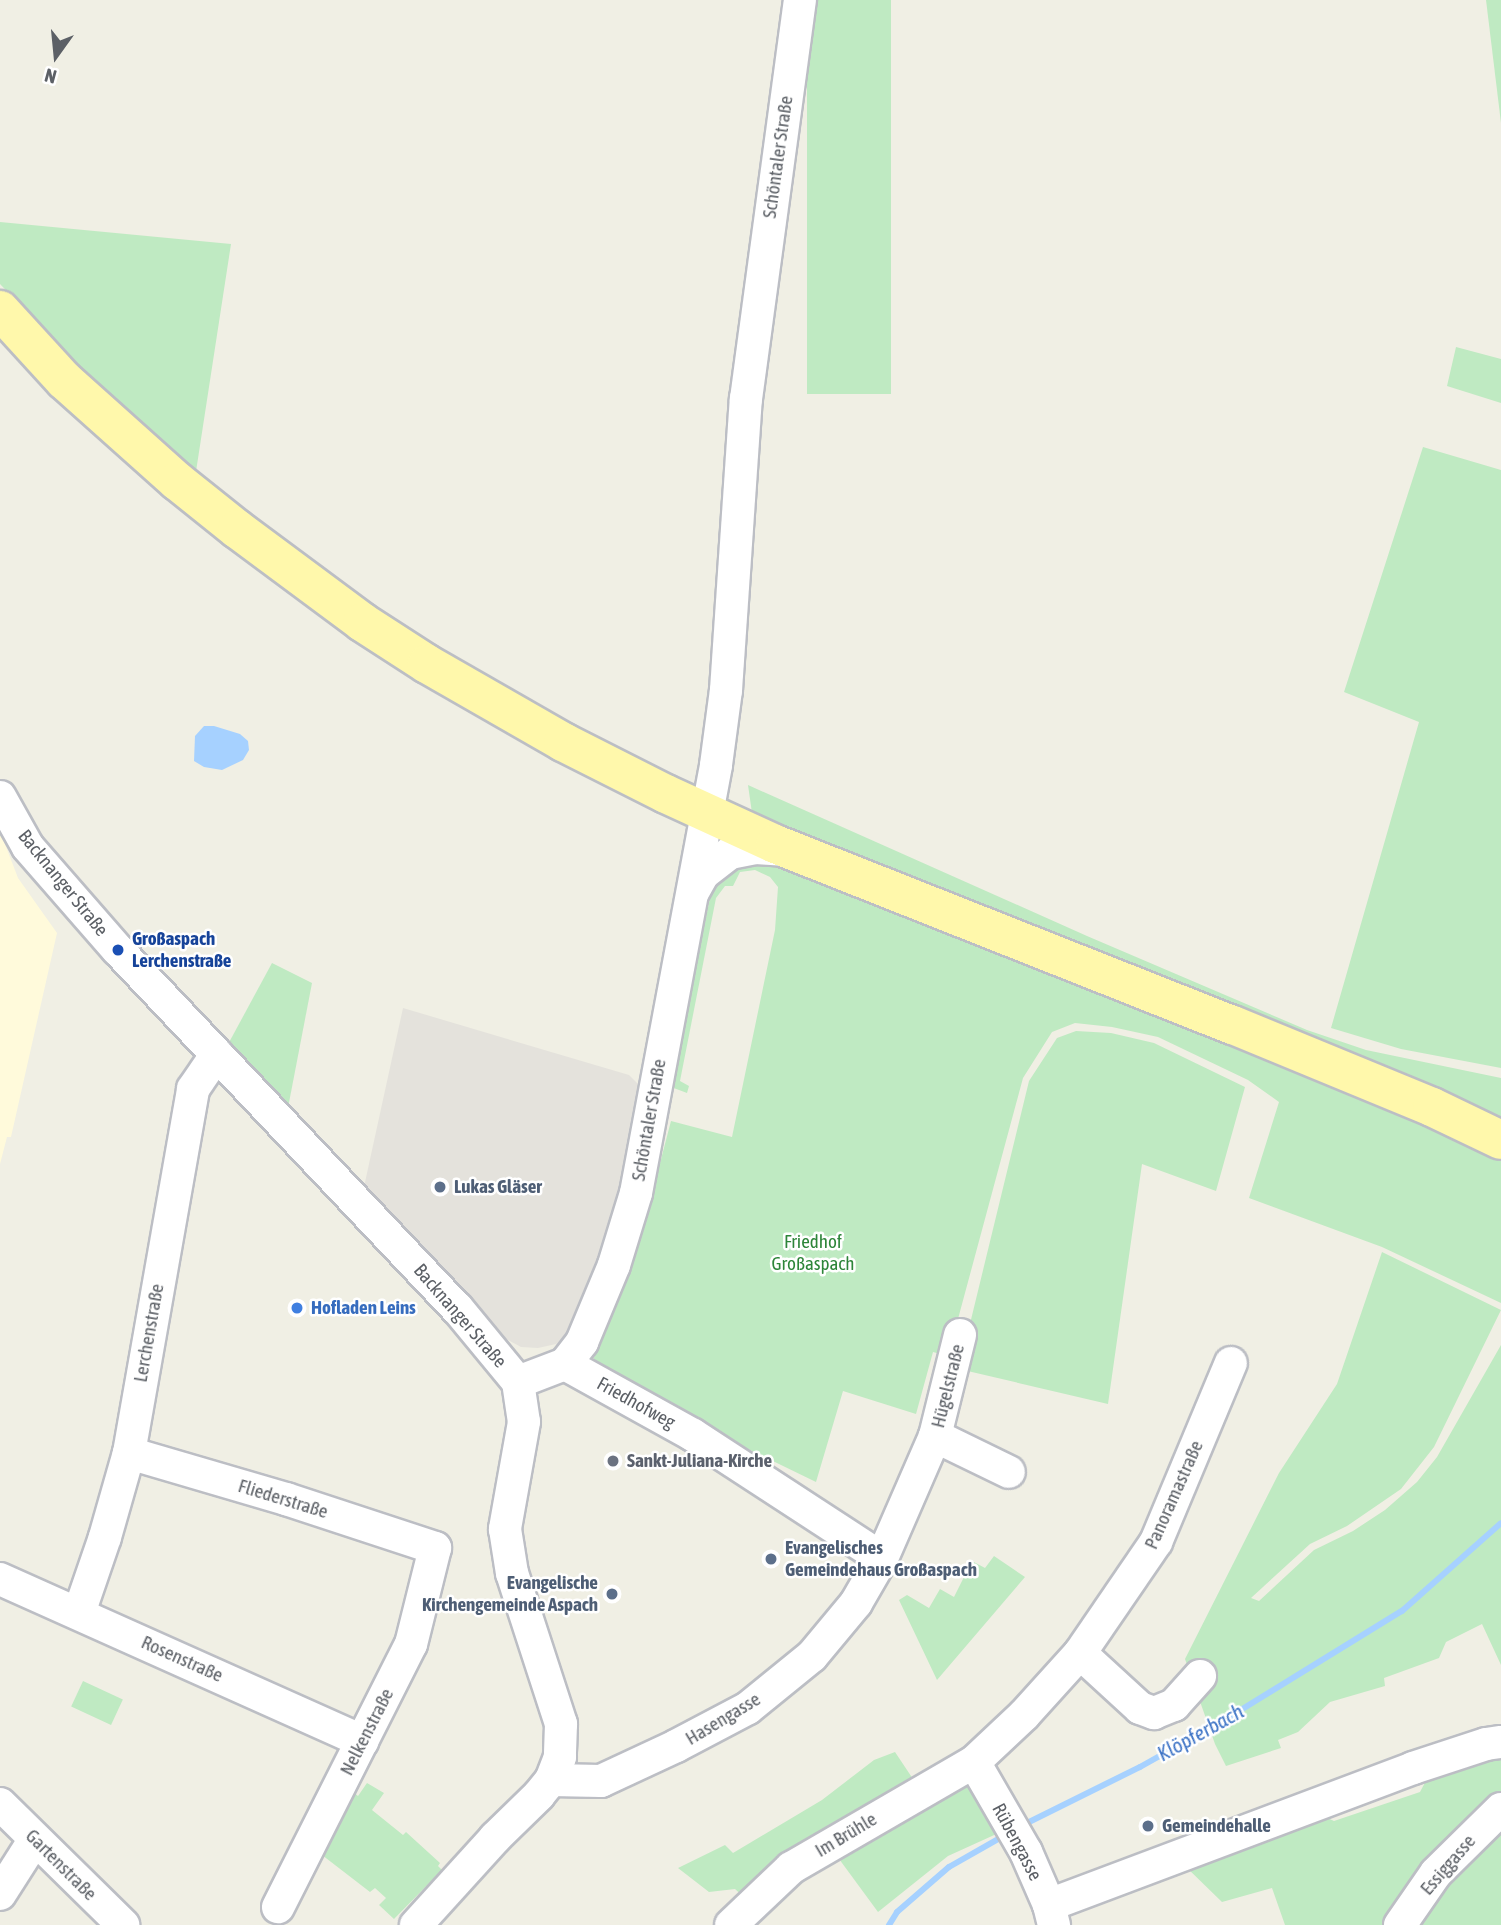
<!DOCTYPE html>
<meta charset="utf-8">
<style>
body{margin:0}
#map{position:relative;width:1501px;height:1925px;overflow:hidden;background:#f0efe4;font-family:"Asap Condensed",sans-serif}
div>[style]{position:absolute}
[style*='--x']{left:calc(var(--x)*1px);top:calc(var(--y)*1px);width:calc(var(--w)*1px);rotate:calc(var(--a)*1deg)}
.commercial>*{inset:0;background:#fffadb}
.industrial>*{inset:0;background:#e4e2dc}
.green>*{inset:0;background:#bfeac2;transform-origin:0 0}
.water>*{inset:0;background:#a6d1ff}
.stream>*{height:6px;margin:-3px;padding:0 3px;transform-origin:3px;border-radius:3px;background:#a6d1ff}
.roads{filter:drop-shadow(2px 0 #bcbec4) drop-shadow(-2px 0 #bcbec4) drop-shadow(0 2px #bcbec4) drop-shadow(0 -2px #bcbec4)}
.minor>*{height:32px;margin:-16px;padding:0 16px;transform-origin:16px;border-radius:16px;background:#fff}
.major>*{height:38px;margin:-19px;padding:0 19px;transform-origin:19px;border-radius:19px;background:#fff8ab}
.dots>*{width:19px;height:19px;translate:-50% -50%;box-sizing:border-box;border:4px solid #fff;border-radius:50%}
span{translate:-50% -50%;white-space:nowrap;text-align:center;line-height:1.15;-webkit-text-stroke:5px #fff;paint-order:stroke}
.street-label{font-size:19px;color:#5c6066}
.transit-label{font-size:19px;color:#164399;font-weight:700}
.left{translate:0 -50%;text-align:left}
.service-label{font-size:19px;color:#4e5e75;font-weight:700}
.right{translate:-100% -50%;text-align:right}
.park-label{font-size:19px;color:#2d8539}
.shop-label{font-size:19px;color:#366cbe;font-weight:700}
.worship-label{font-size:19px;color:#5b616d;font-weight:700}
.water-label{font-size:21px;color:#3b72c5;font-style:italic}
.north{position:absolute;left:21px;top:21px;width:70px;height:70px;-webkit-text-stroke:5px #fff;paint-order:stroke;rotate:195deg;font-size:19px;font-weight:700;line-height:28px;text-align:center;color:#5c6066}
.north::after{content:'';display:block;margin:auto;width:24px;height:32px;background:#5c6066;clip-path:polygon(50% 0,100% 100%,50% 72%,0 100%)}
</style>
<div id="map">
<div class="commercial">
<i style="clip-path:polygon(0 831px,18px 878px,57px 933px,11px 1137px,7px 1137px,0 1164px)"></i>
</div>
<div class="industrial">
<i style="clip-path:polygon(403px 1008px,629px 1075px,641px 1087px,625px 1192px,576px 1329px,556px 1344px,538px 1348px,521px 1347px,497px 1334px,362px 1196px)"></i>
</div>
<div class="green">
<i style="left:807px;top:0;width:84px;height:394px"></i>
<i style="clip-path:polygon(1486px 0,1501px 0,1501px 123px)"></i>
<i style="clip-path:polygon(0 222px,231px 244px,195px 478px,130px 421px,0 284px)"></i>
<i style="clip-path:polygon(1456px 347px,1501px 359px,1501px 403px,1447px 386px)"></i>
<i style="clip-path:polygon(1423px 447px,1501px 470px,1501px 1068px,1401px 1049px,1331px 1028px,1419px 722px,1344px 692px)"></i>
<i style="clip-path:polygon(748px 785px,1087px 936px,1307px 1030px,1366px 1050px,1501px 1078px,1501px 1124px,845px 860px,752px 813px)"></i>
<i style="clip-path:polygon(779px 863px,1501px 1154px,1501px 1303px,1382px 1247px,1249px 1198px,1279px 1102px,1248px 1080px,1158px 1037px,1112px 1027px,1075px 1023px,1052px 1032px,1023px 1078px,948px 1356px,933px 1352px,916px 1414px,843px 1391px,816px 1482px,703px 1427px,591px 1366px,649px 1205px,671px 1121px,732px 1137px,775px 930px,778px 887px,770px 877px,755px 870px,740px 872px,733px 886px,725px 886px,716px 898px,680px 1081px,689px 1086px,687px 1093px,671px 1087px,711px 893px,719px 875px,735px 864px)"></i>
<i style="clip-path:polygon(272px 963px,312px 983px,287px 1113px,226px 1048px)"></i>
<i style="clip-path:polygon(1076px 1031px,1111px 1033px,1154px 1043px,1245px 1087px,1216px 1191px,1142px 1164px,1108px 1404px,959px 1369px,1029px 1081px,1057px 1038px)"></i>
<i style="clip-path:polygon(1382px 1252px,1501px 1310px,1434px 1447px,1401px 1489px,1347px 1526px,1310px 1544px,1251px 1598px,1259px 1601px,1314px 1550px,1353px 1531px,1385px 1510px,1417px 1482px,1437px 1457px,1501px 1345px,1501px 1665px,1482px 1624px,1446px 1642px,1439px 1658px,1384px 1678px,1385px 1686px,1330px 1702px,1298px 1732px,1278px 1740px,1281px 1748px,1226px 1766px,1215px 1744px,1185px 1659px,1279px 1473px,1337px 1384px)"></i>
<i style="clip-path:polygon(994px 1556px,1025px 1577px,937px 1680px,899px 1600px,907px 1595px,929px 1608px,940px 1589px,954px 1597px,972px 1561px,985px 1568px)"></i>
<i style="left:83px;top:1681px;width:44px;height:28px;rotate:25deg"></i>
<i style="clip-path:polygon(895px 1752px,913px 1779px,746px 1899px,735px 1889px,709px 1892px,678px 1868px,725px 1845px,733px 1853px,822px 1800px,874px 1760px)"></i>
<i style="clip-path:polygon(1501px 1755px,1501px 1804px,1390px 1925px,1285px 1925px,1272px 1888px,1222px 1902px,1183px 1864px,1321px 1815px,1334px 1821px,1420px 1792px,1429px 1775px)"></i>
<i style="clip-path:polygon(367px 1783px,384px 1793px,372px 1810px,403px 1835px,406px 1832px,440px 1863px,438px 1866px,442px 1870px,394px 1919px,379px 1905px,386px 1898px,375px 1888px,370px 1892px,322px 1855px,346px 1786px,358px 1796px)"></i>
<i style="clip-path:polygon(967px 1785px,979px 1794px,1003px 1831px,948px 1856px,878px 1912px,831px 1848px,958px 1787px)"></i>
<i style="clip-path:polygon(1501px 1819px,1501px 1925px,1409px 1925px)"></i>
</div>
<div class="water">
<i style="clip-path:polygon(204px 726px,214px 726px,240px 734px,248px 741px,249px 750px,243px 760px,222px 770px,204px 767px,194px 761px,195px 736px)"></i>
</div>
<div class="stream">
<i style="--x:1021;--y:1826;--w:133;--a:-26.4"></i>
<i style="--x:1140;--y:1767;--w:104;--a:-29.3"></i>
<i style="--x:1231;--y:1716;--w:201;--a:-31.6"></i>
<i style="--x:1402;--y:1611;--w:132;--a:-41.6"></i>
<i style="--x:889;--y:1925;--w:15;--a:-58"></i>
<i style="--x:897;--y:1912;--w:69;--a:-40.9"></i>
<i style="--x:949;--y:1867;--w:64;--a:-29.7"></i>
</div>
<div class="roads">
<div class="minor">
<i style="--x:0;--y:797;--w:57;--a:60.8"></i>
<i style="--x:28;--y:847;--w:137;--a:48.9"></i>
<i style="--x:118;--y:950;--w:493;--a:46.6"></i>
<i style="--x:457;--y:1308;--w:96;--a:50.5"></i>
<i style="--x:518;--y:1382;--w:40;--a:81.5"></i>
<i style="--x:524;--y:1422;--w:109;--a:100.1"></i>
<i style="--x:505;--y:1529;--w:45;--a:81"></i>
<i style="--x:512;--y:1573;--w:159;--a:72"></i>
<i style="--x:561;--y:1724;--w:33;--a:92"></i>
<i style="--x:560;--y:1757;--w:25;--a:111"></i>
<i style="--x:551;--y:1780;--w:19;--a:129"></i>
<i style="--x:539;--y:1795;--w:62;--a:135.7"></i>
<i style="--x:495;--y:1838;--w:118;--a:132.2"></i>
<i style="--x:693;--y:892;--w:21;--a:-61"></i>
<i style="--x:703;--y:874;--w:34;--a:-38"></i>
<i style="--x:730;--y:853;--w:26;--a:-11"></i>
<i style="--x:756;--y:848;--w:27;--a:4"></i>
<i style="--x:565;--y:1364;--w:146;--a:29"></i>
<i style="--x:693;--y:1435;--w:225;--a:33.1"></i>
<i style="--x:518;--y:1382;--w:50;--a:-21"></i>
<i style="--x:565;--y:1364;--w:28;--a:-52"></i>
<i style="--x:582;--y:1342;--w:83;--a:-67.4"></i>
<i style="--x:614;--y:1265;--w:75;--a:-73"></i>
<i style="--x:636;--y:1193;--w:435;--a:-79.4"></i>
<i style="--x:716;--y:765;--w:76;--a:-82.4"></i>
<i style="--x:726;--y:690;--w:292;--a:-86.1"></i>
<i style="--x:746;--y:399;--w:403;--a:-82.3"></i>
<i style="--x:935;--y:1436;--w:82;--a:25.9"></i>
<i style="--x:129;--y:1453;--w:164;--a:16.3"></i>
<i style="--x:286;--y:1499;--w:157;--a:18.2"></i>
<i style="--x:435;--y:1548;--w:99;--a:104"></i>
<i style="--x:411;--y:1644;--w:295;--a:116.8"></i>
<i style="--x:0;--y:1579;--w:397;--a:24.1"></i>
<i style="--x:79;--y:1613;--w:80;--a:-71.1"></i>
<i style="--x:105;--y:1537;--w:87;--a:-74.1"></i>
<i style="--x:129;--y:1453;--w:370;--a:-80"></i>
<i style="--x:193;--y:1089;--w:42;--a:-55.6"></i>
<i style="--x:1080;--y:1653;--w:81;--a:42.5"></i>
<i style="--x:1140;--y:1708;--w:15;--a:20"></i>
<i style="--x:1154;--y:1713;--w:22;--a:-22"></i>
<i style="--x:1174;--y:1705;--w:39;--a:-48"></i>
<i style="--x:974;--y:1762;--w:104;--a:60"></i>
<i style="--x:1026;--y:1852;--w:58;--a:66.5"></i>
<i style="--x:1049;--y:1905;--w:21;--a:76"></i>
<i style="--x:551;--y:1780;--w:50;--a:1.1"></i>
<i style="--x:601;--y:1781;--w:83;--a:-25"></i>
<i style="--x:676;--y:1746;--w:81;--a:-27.8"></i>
<i style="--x:748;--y:1708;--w:82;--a:-39.1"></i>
<i style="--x:812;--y:1656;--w:69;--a:-50.3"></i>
<i style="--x:856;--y:1603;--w:52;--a:-60"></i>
<i style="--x:882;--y:1558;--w:133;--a:-66.5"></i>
<i style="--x:935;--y:1436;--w:104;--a:-76.1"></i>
<i style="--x:0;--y:1804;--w:173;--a:44.5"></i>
<i style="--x:0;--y:1894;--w:65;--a:-57.5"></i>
<i style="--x:1049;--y:1905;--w:389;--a:-20.6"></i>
<i style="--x:1413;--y:1768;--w:77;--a:-18.2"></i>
<i style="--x:1486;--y:1744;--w:15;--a:-8"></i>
<i style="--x:731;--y:1925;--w:83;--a:-43.5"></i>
<i style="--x:791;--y:1868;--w:211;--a:-30.1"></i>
<i style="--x:974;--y:1762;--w:69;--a:-43.2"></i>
<i style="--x:1024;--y:1715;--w:84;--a:-47.9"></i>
<i style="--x:1080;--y:1653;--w:135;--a:-55.6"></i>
<i style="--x:1156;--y:1542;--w:194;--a:-67.3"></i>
<i style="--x:1400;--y:1925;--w:63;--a:-55.3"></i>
<i style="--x:1436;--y:1873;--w:91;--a:-44.6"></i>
</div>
<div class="major">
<i style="--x:0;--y:310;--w:95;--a:47.6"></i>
<i style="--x:64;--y:380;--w:152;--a:41.8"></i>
<i style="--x:177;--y:481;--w:77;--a:38.7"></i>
<i style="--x:237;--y:529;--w:156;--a:36.6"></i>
<i style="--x:362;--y:622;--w:77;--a:32.9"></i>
<i style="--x:427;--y:664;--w:157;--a:29.8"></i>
<i style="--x:563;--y:742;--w:115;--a:26.8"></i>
<i style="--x:666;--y:794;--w:120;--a:24.6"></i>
<i style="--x:775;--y:844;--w:492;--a:21.6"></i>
<i style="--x:1233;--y:1025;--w:215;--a:22.4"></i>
<i style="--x:1432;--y:1107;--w:76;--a:25.6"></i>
</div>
</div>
<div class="dots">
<i style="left:118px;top:950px;background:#1a4fb4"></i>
<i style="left:440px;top:1187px;background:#5c6f8a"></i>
<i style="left:297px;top:1308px;background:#3f7fe0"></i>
<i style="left:613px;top:1461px;background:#6b7280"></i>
<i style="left:771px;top:1559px;background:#5c6f8a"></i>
<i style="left:612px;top:1594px;background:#5c6f8a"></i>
<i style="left:1148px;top:1826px;background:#5c6f8a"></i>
</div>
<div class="street-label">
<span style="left:778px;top:157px;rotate:-82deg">Schöntaler Straße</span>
<span style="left:63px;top:883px;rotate:51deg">Backnanger Straße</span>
<span style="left:649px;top:1120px;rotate:-80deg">Schöntaler Straße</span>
<span style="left:460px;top:1316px;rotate:49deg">Backnanger Straße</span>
<span style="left:149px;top:1333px;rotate:-80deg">Lerchenstraße</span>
<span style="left:948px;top:1386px;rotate:-76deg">Hügelstraße</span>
<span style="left:636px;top:1403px;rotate:29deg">Friedhofweg</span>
<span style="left:1174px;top:1495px;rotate:-66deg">Panoramastraße</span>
<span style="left:283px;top:1499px;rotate:17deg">Fliederstraße</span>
<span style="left:182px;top:1659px;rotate:24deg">Rosenstraße</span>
<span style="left:723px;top:1719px;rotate:-31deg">Hasengasse</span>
<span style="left:367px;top:1732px;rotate:-63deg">Nelkenstraße</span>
<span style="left:846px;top:1835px;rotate:-31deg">Im Brühle</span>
<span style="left:1017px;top:1842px;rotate:62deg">Rübengasse</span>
<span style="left:61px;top:1865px;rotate:45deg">Gartenstraße</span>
<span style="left:1448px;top:1865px;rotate:-49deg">Essiggasse</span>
</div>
<div class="transit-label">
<span class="left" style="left:132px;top:950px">Großaspach<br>Lerchenstraße</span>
</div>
<div class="service-label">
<span class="left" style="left:454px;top:1187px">Lukas Gläser</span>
<span class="left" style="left:785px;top:1559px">Evangelisches<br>Gemeindehaus Großaspach</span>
<span class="right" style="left:598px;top:1594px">Evangelische<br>Kirchengemeinde Aspach</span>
<span class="left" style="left:1162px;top:1826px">Gemeindehalle</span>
</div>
<div class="park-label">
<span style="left:813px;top:1253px">Friedhof<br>Großaspach</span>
</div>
<div class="shop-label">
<span class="left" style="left:311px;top:1308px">Hofladen Leins</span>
</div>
<div class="worship-label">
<span class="left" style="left:627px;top:1461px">Sankt-Juliana-Kirche</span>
</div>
<div class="water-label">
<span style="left:1200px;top:1732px;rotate:-29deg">Klöpferbach</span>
</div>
<div class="north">N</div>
</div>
